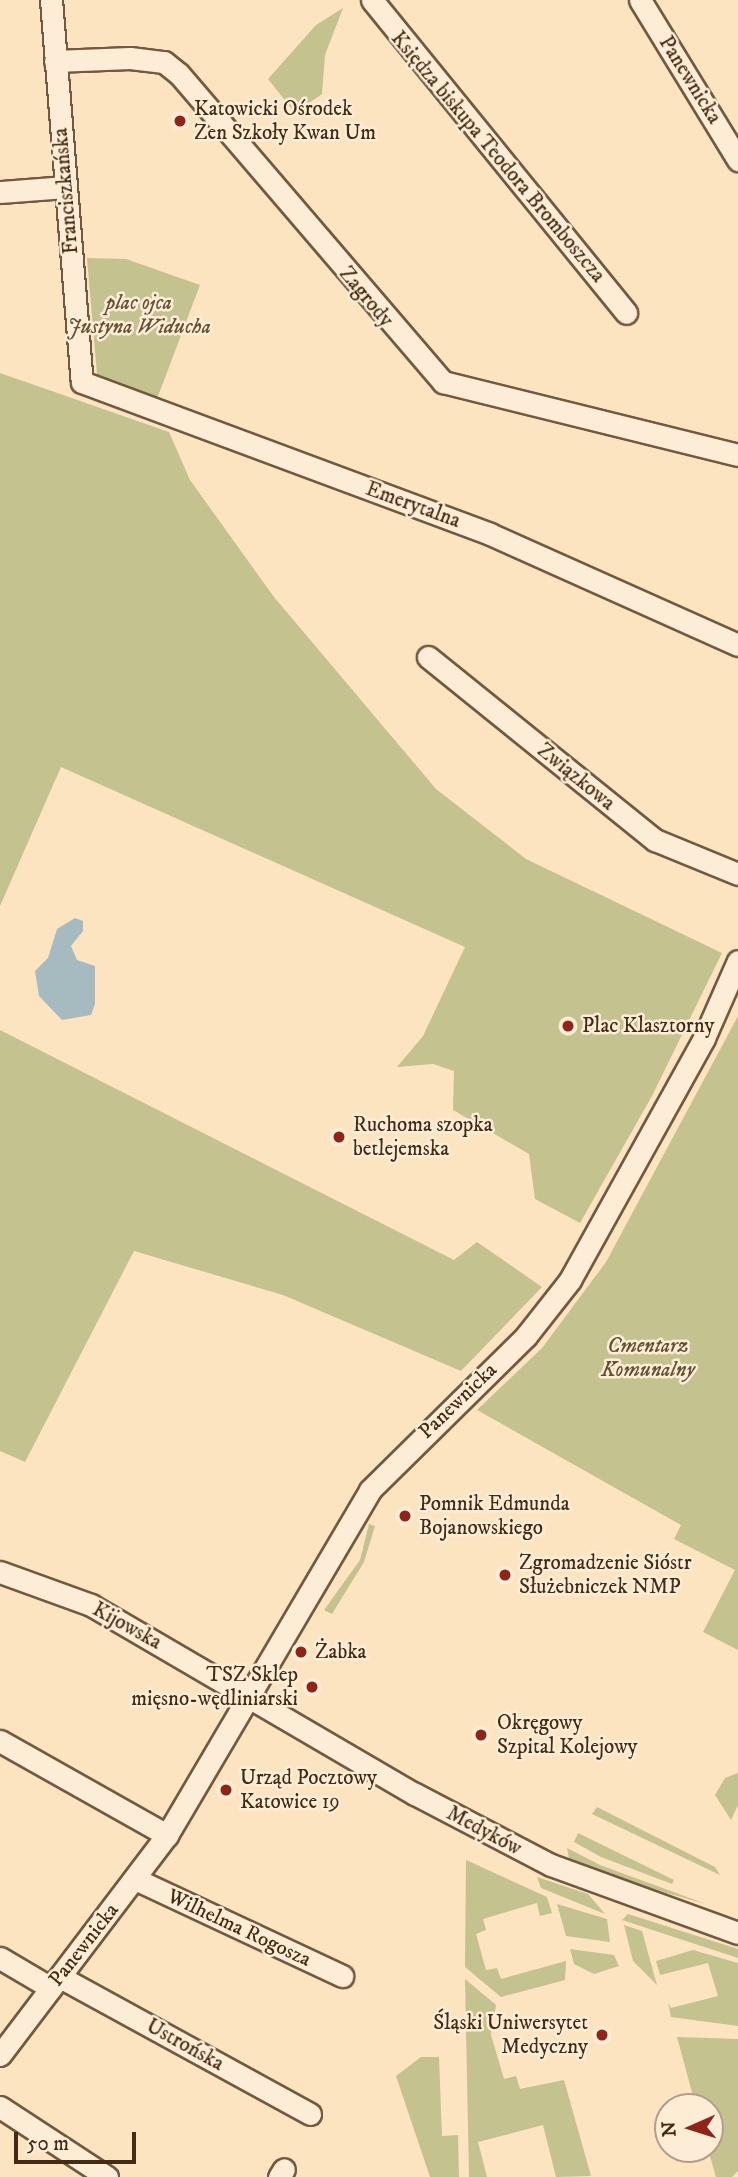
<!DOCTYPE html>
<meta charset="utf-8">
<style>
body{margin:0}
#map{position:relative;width:738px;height:2177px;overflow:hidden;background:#fce4c1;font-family:"IM FELL DW Pica",serif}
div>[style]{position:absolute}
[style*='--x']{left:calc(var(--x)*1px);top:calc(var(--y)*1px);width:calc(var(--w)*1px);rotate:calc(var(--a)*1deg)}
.green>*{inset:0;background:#c4c28f}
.water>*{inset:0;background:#a5bbbf}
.roads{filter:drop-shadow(2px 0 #725940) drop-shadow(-2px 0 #725940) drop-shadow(0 2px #725940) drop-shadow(0 -2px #725940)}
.minor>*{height:21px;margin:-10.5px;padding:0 10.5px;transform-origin:10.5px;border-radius:10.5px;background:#fdedd7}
.dots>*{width:19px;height:19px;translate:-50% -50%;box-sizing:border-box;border:4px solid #fdedd7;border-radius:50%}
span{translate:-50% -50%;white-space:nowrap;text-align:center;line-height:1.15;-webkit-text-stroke:5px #fdedd7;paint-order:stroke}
.street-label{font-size:21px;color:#442b15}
.poi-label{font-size:21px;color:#442b15}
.left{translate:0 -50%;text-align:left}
.right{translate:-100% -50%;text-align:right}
.park-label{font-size:21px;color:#645134;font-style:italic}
.north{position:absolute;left:654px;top:2093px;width:70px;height:70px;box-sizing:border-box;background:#fdedd7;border:2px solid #b39f89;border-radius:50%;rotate:267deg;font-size:19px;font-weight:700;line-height:28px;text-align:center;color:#442b15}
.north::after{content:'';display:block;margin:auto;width:24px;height:32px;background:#8f2418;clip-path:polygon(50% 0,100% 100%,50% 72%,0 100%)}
.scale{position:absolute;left:14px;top:2132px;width:122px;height:32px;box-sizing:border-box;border:4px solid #442b15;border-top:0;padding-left:9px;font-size:21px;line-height:24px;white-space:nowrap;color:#442b15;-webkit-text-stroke:5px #fdedd7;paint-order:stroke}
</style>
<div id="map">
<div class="green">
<i style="clip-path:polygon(343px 8px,325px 55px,322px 94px,295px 113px,268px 79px,316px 25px)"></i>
<i style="clip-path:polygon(87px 258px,126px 259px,200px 285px,157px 399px,97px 374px)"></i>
<i style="clip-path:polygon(0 373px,169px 432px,190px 480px,274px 597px,436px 789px,526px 859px,722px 953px,652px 1096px,580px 1223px,535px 1199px,529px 1154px,453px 1110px,454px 1071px,433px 1064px,397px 1067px,423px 1036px,465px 947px,61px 767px,0 906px)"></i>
<i style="clip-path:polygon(738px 1016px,738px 1650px,703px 1632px,735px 1570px,674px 1539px,681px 1525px,477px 1410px,542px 1348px,606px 1262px)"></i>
<i style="clip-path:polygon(0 1030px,454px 1260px,477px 1242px,542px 1287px,461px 1371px,283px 1295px,134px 1251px,25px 1462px,0 1451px)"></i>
<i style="clip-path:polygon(369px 1524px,375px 1526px,364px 1562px,332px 1614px,324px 1610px,360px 1560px)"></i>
<i style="clip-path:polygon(738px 1773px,738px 1805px,731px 1820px,715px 1795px,725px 1778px)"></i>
<i style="clip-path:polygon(597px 1807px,715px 1867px,720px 1875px,592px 1814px)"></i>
<i style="clip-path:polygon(578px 1833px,674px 1880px,672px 1884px,601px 1857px,574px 1842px)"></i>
<i style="clip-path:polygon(567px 1848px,600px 1865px,706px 1904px,624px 1881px,569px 1858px)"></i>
<i style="clip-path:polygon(466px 1860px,547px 1897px,552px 1913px,540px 1916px,537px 1903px,483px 1919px,486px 1930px,476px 1934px,486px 1970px,497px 1968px,501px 1979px,566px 1961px,565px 1980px,501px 1997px,465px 1967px)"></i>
<i style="clip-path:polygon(537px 1877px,588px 1894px,605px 1914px,541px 1888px)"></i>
<i style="clip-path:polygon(557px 1904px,607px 1919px,610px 1942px,566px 1936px)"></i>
<i style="clip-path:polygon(628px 1914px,738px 1949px,738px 1958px,622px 1920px)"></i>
<i style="clip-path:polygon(624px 1925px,642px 1931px,657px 1985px,633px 1961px)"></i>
<i style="clip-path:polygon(570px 1949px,614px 1955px,619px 1966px,594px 1974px,574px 1964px)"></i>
<i style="clip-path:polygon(693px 1950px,738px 1963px,738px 2026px,671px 2017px,668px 2002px,671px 2008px,718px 1996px,708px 1963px,660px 1975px,656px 1961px)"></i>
<i style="clip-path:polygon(465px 1979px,496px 2005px,491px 2035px,504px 2079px,516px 2076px,520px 2089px,564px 2080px,591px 2176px,556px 2177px,543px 2125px,478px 2142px,487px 2177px,469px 2177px)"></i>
<i style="clip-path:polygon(677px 2037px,738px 2039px,738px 2171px,732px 2177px,716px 2177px,708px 2149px,710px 2107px,696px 2107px)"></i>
<i style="clip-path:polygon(421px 2057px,439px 2057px,442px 2136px,458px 2135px,459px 2177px,430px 2177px,396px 2076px)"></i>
</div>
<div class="water">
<i style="clip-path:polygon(75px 918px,83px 921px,83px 931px,71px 946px,77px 960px,95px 966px,95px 1004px,91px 1015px,62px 1020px,39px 996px,35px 971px,48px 958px,57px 929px)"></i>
</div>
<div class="roads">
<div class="minor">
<i style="--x:51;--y:0;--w:383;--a:85.4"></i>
<i style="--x:82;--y:382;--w:435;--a:20.4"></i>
<i style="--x:490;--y:534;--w:272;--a:24.1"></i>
<i style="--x:372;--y:0;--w:403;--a:50.9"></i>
<i style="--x:640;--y:0;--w:188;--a:58.5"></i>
<i style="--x:55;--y:61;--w:75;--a:-2.3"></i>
<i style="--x:130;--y:58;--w:34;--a:7"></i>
<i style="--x:164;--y:62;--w:19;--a:39"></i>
<i style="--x:179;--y:74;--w:406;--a:49.4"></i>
<i style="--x:443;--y:382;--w:304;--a:13.9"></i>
<i style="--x:0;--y:192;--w:65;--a:-4.4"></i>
<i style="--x:428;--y:657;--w:292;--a:38.9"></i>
<i style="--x:655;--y:840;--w:90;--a:22.3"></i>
<i style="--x:0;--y:1572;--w:97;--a:19.9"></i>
<i style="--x:91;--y:1605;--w:375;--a:30.3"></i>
<i style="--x:415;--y:1794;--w:153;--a:27.6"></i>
<i style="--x:551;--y:1865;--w:199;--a:20"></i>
<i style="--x:0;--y:1741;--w:192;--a:29.4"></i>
<i style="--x:135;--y:1879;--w:229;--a:25.1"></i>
<i style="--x:0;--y:1958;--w:59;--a:30.5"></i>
<i style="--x:60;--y:1977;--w:285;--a:28.7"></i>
<i style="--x:0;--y:2055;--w:276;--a:-52.8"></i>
<i style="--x:167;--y:1835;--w:400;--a:-59.5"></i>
<i style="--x:370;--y:1490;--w:219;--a:-44.6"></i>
<i style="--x:526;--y:1336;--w:71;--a:-51.8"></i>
<i style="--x:570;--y:1280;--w:277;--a:-61"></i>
<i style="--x:704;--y:1038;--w:84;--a:-66.2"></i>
<i style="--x:0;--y:2107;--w:128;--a:33.2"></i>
<i style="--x:279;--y:2177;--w:9;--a:-58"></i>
</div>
</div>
<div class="dots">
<i style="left:180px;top:121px;background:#8f2418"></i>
<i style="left:568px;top:1026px;background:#8f2418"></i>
<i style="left:339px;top:1137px;background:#8f2418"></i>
<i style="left:405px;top:1516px;background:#8f2418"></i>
<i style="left:505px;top:1575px;background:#8f2418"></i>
<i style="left:301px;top:1652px;background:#8f2418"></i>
<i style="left:312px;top:1687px;background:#8f2418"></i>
<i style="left:481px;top:1735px;background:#8f2418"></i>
<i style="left:226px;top:1790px;background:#8f2418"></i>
<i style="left:602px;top:2035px;background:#8f2418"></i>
</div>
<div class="street-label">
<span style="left:690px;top:80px;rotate:58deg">Panewnicka</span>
<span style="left:498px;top:157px;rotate:50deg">Księdza biskupa Teodora Bromboszcza</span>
<span style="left:66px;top:191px;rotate:-95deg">Franciszkańska</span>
<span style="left:366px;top:297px;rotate:50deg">Zagrody</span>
<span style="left:413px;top:505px;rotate:20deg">Emerytalna</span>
<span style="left:576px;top:777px;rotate:39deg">Związkowa</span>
<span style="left:458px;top:1401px;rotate:-44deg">Panewnicka</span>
<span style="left:127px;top:1626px;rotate:29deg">Kijowska</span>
<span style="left:484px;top:1831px;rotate:28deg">Medyków</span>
<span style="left:239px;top:1928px;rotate:25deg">Wilhelma Rogosza</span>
<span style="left:84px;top:1945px;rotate:-52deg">Panewnicka</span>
<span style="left:185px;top:2045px;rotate:29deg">Ustrońska</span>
</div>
<div class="poi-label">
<span class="left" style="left:194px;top:121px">Katowicki Ośrodek<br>Zen Szkoły Kwan Um</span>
<span class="left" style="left:582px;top:1026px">Plac Klasztorny</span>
<span class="left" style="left:353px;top:1137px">Ruchoma szopka<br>betlejemska</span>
<span class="left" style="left:419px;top:1516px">Pomnik Edmunda<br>Bojanowskiego</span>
<span class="left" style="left:519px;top:1575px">Zgromadzenie Sióstr<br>Służebniczek NMP</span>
<span class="left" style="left:315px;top:1652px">Żabka</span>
<span class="right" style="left:298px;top:1687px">TSZ Sklep<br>mięsno-wędliniarski</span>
<span class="left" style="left:497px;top:1735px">Okręgowy<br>Szpital Kolejowy</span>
<span class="left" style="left:240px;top:1790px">Urząd Pocztowy<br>Katowice 19</span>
<span class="right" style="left:588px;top:2035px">Śląski Uniwersytet<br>Medyczny</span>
</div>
<div class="park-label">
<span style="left:139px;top:315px">plac ojca<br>Justyna Widucha</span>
<span style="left:648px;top:1358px">Cmentarz<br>Komunalny</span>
</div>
<div class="north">N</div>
<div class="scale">50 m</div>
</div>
